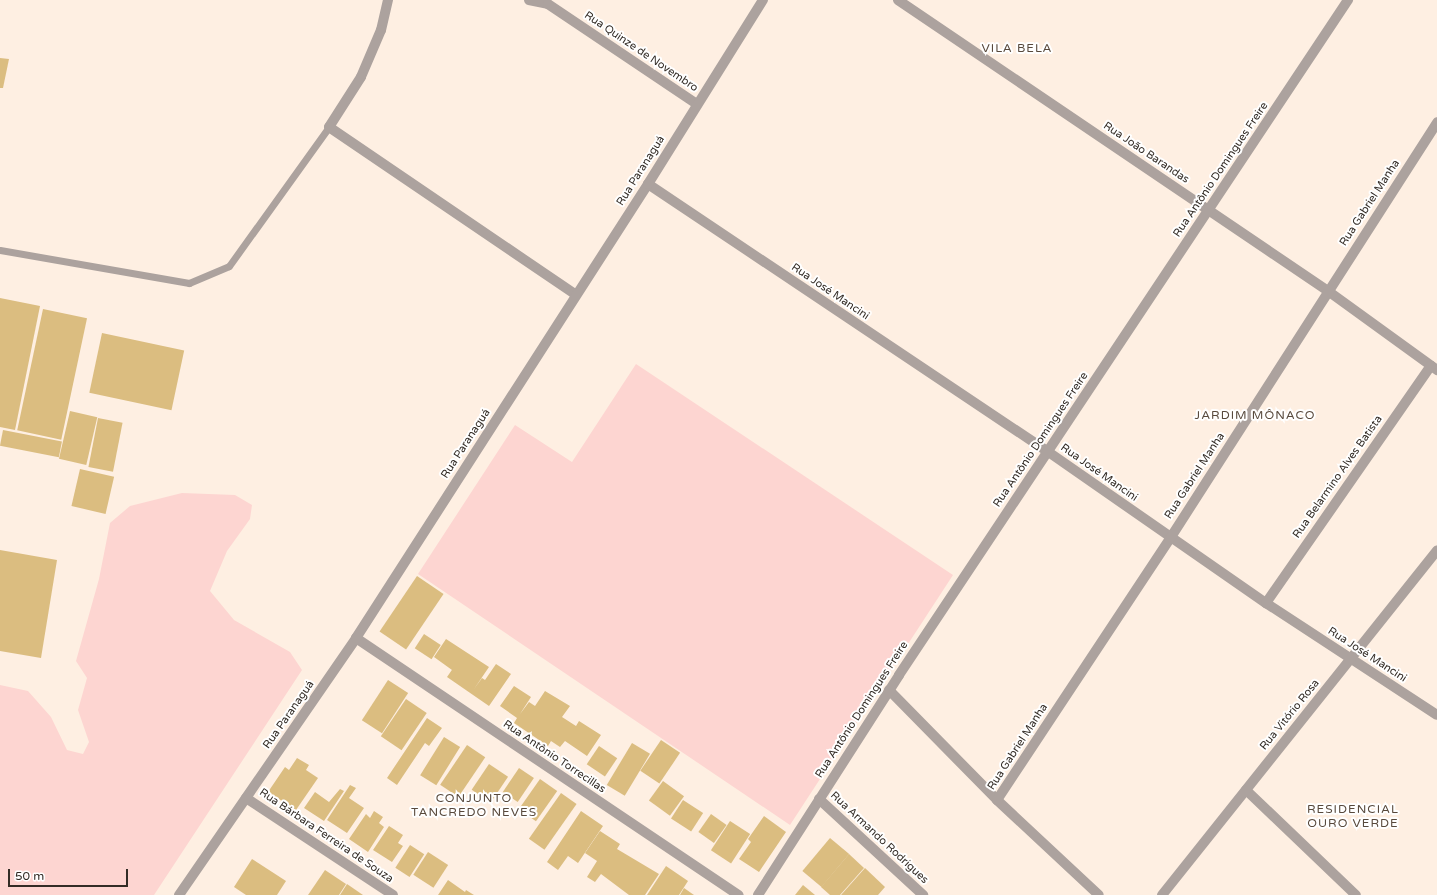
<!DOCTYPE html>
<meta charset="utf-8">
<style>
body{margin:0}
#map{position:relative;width:1437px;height:895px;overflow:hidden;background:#feefe2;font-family:"Varela Round",sans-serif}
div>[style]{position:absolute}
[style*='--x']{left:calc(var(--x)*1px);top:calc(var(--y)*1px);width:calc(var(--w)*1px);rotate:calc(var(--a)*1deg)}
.green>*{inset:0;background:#fdd5d1}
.building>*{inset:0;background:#dbbd80;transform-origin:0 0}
.lane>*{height:7px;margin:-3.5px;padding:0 3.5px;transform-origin:3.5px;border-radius:3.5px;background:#aca29e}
.street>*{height:10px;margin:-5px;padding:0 5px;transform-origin:5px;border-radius:5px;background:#aca29e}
span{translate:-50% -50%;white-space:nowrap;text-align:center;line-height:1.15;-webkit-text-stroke:4px #fff;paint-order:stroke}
.street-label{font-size:11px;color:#332c26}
.neighbourhood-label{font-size:12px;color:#58493c;letter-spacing:1px}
.scale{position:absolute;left:8px;top:869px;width:120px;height:18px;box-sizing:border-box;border:2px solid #332c26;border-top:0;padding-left:5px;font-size:12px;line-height:14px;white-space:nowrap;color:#332c26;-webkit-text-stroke:3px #fff;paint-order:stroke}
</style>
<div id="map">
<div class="green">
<i style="clip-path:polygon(636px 364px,953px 575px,790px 825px,418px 574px,515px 425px,572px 462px)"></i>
<i style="clip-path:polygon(182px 493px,235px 495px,252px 505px,250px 519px,227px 551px,210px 591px,234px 620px,290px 652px,302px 670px,154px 895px,0 895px,0 685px,28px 691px,51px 717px,67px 750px,83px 754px,89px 742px,78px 710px,87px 678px,76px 661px,99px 579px,110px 523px,130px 506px)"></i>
</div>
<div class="building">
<i style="clip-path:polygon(0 58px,9px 59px,3px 88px,0 88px)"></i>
<i style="clip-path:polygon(0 298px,40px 306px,15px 430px,0 427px)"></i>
<i style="left:43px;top:309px;width:45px;height:124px;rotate:12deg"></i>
<i style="left:102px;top:333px;width:84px;height:61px;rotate:12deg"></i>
<i style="left:70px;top:411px;width:28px;height:49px;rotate:13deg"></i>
<i style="left:98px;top:418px;width:25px;height:50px;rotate:11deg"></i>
<i style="left:3px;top:430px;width:60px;height:16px;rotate:11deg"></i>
<i style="left:80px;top:469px;width:35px;height:38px;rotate:13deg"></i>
<i style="clip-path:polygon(0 550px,57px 560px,41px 658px,0 651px)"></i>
<i style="left:417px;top:576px;width:32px;height:67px;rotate:34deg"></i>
<i style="left:424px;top:634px;width:20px;height:17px;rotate:33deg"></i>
<i style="clip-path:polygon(446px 639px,489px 667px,474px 689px,482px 678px,485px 680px,496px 664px,511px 674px,489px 706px,447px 677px,456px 664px,452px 670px,434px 657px)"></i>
<i style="left:388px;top:680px;width:24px;height:48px;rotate:33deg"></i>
<i style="clip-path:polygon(514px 686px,531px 697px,520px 714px,529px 702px,535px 706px,545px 691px,570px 706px,562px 717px,576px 726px,579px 721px,601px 735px,587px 756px,565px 741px,560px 747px,551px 741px,548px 746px,514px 723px,517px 718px,500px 706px)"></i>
<i style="left:406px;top:699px;width:25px;height:45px;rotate:34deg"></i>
<i style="clip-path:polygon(427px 718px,442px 728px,429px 746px,425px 743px,397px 785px,387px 778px)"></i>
<i style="left:444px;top:737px;width:19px;height:45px;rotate:32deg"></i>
<i style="left:661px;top:740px;width:23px;height:37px;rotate:34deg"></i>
<i style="left:632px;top:743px;width:21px;height:49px;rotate:31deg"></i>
<i style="left:467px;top:745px;width:22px;height:48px;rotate:34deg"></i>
<i style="left:599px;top:746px;width:22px;height:22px;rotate:34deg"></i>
<i style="clip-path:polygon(297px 758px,309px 765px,306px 770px,318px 778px,296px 810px,268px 792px,285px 767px,289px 770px)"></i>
<i style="left:489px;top:764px;width:23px;height:31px;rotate:34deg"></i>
<i style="left:519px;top:768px;width:18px;height:29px;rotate:34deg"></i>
<i style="left:540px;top:779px;width:21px;height:37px;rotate:35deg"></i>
<i style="left:663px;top:781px;width:26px;height:24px;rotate:36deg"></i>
<i style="clip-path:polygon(350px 785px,356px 788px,349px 798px,364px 808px,347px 833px,327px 820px)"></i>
<i style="clip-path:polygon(340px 789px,344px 791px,324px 821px,304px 808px,315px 792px,329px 802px)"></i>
<i style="left:561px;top:793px;width:19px;height:56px;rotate:35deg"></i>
<i style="left:683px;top:800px;width:24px;height:22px;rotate:33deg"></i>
<i style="clip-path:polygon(374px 811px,383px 817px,379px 823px,384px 827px,368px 852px,349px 839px,366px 814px,370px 818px)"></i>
<i style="clip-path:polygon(581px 811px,603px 826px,578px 863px,568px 856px,558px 870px,547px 862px)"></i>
<i style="left:711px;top:814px;width:19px;height:22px;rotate:35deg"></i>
<i style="clip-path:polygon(764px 816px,786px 832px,759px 872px,739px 859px,751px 842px,748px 839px)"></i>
<i style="left:730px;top:821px;width:24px;height:35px;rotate:33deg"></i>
<i style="clip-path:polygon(389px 826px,403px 835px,398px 843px,403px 846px,392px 862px,373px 850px)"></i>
<i style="clip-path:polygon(600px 831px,620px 844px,617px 849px,659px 874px,645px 895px,629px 895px,601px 874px,595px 882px,587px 877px,597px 861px,585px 853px)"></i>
<i style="left:830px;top:838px;width:25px;height:43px;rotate:40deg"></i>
<i style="left:410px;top:845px;width:17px;height:27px;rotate:33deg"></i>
<i style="left:428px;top:852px;width:24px;height:27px;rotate:33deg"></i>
<i style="clip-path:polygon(849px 854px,864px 868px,840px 895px,830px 895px,821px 887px)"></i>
<i style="clip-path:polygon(252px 859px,286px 881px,277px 895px,246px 895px,234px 887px)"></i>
<i style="clip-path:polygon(666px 866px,688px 881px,679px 895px,647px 895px)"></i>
<i style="clip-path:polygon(865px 868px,885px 887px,878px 895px,841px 895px)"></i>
<i style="clip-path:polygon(325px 870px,346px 884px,339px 895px,308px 895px)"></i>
<i style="clip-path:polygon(448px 880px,465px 892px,466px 890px,474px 895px,438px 895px)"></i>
<i style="clip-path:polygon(347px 884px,363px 895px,340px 895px)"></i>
<i style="clip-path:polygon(803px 885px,815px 895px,795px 895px)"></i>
<i style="clip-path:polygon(684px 888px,694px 895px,680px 895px)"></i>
</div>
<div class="lane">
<i style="--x:0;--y:250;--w:192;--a:9.9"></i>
<i style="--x:189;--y:283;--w:43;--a:-23"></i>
<i style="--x:229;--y:266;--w:171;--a:-54.3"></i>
</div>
<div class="street">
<i style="--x:388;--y:0;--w:31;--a:103"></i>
<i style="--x:381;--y:30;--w:51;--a:113.1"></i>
<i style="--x:361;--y:77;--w:59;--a:122.6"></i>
<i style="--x:329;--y:127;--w:297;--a:34.2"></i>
<i style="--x:529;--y:0;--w:19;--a:12"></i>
<i style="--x:548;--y:4;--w:179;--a:33.9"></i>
<i style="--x:898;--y:0;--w:519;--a:34.09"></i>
<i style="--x:1328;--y:291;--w:135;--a:35.9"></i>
<i style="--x:648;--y:184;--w:480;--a:33.8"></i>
<i style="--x:1047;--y:451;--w:267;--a:34.8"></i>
<i style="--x:1266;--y:603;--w:204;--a:33.2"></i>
<i style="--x:1266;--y:603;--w:289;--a:-55.2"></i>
<i style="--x:356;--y:638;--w:461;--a:33.9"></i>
<i style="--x:889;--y:690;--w:154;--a:45.5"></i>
<i style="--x:997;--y:800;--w:139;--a:43"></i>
<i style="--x:1246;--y:790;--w:152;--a:43.7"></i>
<i style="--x:246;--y:798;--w:176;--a:33.4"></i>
<i style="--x:819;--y:799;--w:142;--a:42.7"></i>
<i style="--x:997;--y:800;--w:315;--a:-56.5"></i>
<i style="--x:1171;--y:537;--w:493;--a:-57.3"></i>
<i style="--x:179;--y:895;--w:312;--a:-55.4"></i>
<i style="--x:356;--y:638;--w:540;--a:-57.25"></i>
<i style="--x:648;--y:184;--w:217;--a:-58"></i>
<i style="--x:758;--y:895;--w:261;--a:-57.3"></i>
<i style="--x:899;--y:675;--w:811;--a:-56.37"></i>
<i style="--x:1162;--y:895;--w:441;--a:-51.4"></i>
</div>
<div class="street-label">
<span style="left:641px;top:52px;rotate:34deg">Rua Quinze de Novembro</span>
<span style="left:1146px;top:153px;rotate:34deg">Rua João Barandas</span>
<span style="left:1221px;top:170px;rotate:-56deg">Rua Antônio Domingues Freire</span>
<span style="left:641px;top:171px;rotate:-58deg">Rua Paranaguá</span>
<span style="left:1370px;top:203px;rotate:-57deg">Rua Gabriel Manha</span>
<span style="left:830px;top:292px;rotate:34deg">Rua José Mancini</span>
<span style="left:1041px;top:440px;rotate:-56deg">Rua Antônio Domingues Freire</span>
<span style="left:466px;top:444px;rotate:-57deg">Rua Paranaguá</span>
<span style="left:1099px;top:473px;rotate:35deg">Rua José Mancini</span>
<span style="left:1195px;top:476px;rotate:-57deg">Rua Gabriel Manha</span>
<span style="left:1338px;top:477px;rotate:-55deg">Rua Belarmino Alves Batista</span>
<span style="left:1367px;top:655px;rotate:33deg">Rua José Mancini</span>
<span style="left:862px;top:710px;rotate:-57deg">Rua Antônio Domingues Freire</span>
<span style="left:289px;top:715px;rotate:-55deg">Rua Paranaguá</span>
<span style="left:1290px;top:715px;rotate:-51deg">Rua Vitório Rosa</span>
<span style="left:1018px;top:747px;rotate:-57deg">Rua Gabriel Manha</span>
<span style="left:554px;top:757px;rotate:34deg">Rua Antônio Torrecillas</span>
<span style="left:326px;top:836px;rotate:34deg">Rua Bárbara Ferreira de Souza</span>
<span style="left:879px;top:838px;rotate:43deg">Rua Armando Rodrigues</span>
</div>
<div class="neighbourhood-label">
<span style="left:1017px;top:49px">VILA BELA</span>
<span style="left:1255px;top:416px">JARDIM MÔNACO</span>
<span style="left:474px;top:806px">CONJUNTO<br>TANCREDO NEVES</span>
<span style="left:1353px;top:817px">RESIDENCIAL<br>OURO VERDE</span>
</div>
<div class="scale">50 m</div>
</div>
